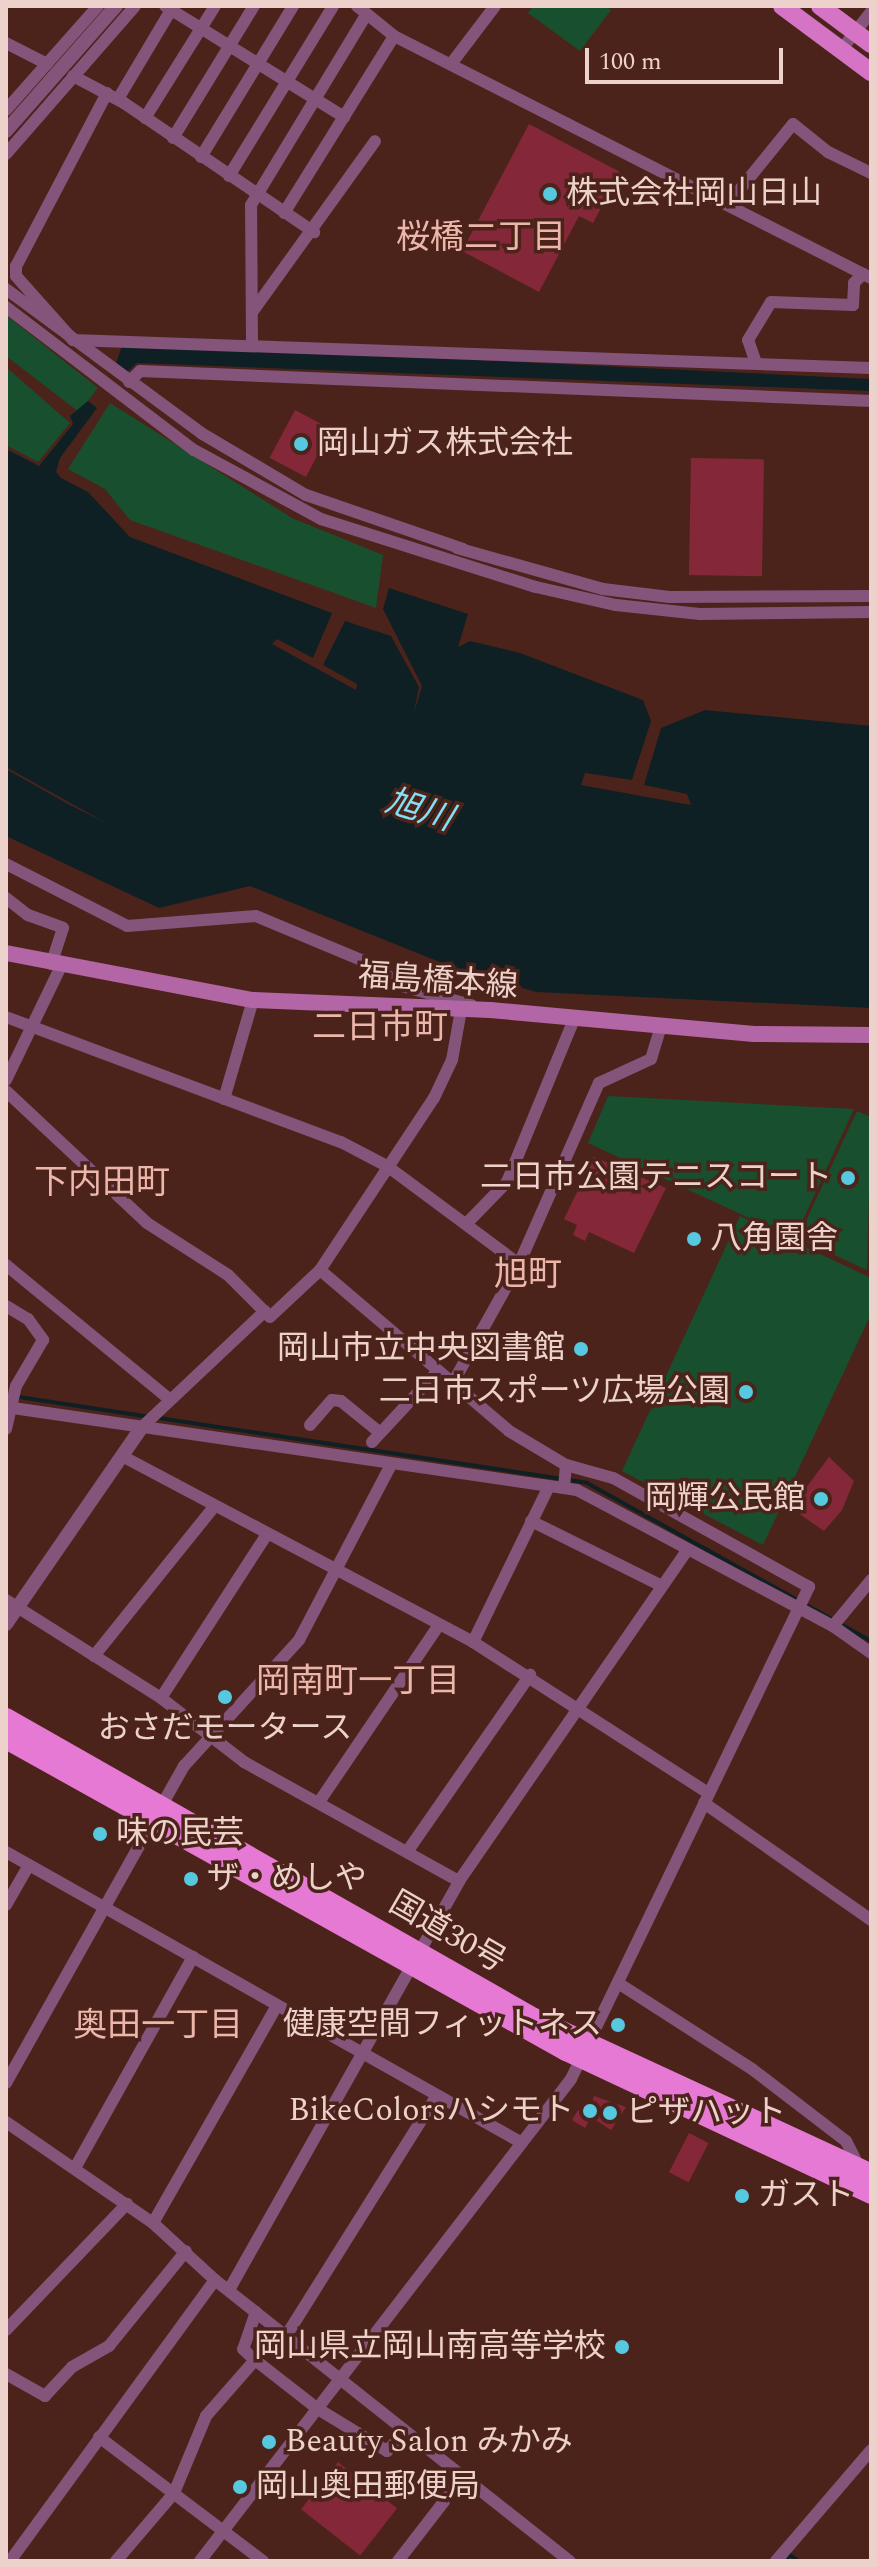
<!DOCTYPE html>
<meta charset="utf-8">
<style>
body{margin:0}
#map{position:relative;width:877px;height:2567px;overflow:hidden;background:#4c231a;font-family:Spectral,"Noto Sans JP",serif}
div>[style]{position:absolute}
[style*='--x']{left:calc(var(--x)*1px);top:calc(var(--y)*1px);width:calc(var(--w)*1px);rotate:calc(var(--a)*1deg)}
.green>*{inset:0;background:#184f2e}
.water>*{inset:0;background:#0e2024}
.stream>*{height:4px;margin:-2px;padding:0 2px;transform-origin:2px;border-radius:2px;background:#0e2024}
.building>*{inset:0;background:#842839;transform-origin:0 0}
.minor>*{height:12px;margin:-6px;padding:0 6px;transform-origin:6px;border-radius:6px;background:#84547b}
.tertiary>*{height:14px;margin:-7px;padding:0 7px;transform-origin:7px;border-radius:7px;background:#84547b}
.secondary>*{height:16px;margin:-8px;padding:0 8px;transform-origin:8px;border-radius:8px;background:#b266a5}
.primary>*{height:18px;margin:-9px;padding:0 9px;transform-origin:9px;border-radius:9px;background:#d573c5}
.trunk>*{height:20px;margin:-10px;padding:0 10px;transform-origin:10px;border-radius:10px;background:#e579d4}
.dots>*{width:22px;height:22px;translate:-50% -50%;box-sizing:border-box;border:4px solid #4c231a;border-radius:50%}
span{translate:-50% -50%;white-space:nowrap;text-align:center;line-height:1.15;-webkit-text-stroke:7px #4c231a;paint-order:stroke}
.poi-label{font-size:32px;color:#edd2cb}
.left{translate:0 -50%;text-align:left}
.right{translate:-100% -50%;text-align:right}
.street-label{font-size:32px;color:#edd2cb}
.neighbourhood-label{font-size:34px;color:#ecb7aa}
.water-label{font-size:34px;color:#83e0f5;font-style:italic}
.frame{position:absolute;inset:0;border:8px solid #edd2cb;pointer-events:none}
.scale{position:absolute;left:585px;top:48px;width:198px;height:36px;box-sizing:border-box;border:4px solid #edd2cb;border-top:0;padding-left:10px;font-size:24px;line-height:28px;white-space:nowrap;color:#edd2cb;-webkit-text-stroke:6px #4c231a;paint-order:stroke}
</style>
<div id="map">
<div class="green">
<i style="clip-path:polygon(533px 6px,606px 6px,611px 10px,580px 51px,528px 13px)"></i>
<i style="clip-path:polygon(6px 315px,98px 388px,79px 412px,6px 356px)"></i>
<i style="clip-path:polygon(6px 367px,70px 423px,38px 462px,6px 445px)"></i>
<i style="clip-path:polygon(110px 403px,292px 518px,383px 555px,376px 608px,130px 520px,105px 489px,68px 469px)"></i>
<i style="clip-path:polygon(608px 1096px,854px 1109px,794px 1239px,588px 1143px)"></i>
<i style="clip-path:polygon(857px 1111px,871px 1117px,867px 1270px,798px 1238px)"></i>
<i style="clip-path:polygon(740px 1216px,871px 1278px,871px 1314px,763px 1545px,622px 1471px)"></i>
</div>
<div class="water">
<i style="clip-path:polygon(123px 343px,871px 379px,871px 391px,137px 363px,125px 374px,115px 366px)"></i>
<i style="clip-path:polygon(88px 401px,97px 408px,60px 458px,56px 472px,61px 478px,88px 492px,130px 537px,332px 613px,313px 658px,277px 639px,272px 644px,356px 690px,357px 684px,323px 665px,345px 621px,391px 636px,419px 687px,414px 713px,422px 686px,383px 609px,389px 588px,468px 614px,458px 647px,470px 641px,520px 653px,643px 700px,651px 721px,632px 780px,585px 773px,581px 785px,691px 805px,687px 794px,644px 785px,661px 728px,705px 710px,871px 726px,871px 1008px,536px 992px,462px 971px,250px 886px,159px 908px,6px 836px,6px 769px,68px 804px,108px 824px,6px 767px,6px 449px,39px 466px,73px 424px,70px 416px)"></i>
</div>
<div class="stream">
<i style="--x:6;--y:1395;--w:146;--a:8.7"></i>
<i style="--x:159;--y:1418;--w:433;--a:8.6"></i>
<i style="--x:587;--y:1483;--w:325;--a:29.1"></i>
<i style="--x:784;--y:2561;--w:8;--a:-45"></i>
<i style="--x:790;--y:2555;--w:10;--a:37"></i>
</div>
<div class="building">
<i style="clip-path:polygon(529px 124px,620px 172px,593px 223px,579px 216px,539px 292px,462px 251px)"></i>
<i style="left:295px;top:410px;width:41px;height:54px;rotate:28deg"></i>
<i style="left:691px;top:458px;width:73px;height:117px;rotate:1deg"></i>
<i style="clip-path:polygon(594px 1157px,666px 1188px,634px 1253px,589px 1232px,585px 1241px,573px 1235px,577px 1225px,564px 1219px)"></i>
<i style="clip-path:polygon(829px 1457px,854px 1481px,842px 1510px,824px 1531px,791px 1508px)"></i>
<i style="clip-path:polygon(594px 2096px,626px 2107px,611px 2130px,591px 2117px,585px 2128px,572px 2120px,578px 2110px,588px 2115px)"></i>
<i style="left:689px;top:2133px;width:22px;height:44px;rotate:27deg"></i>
<i style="left:338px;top:2462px;width:75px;height:60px;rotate:38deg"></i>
</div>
<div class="minor">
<i style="--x:165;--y:6;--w:211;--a:31.8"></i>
<i style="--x:357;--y:6;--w:48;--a:39"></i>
<i style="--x:394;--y:36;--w:535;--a:26.9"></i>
<i style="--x:6;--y:43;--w:46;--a:27.1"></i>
<i style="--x:841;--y:50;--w:48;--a:-51.7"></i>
<i style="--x:451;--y:64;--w:73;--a:-52.8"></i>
<i style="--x:73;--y:76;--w:58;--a:27.9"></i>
<i style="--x:124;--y:103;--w:230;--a:34.2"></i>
<i style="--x:107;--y:93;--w:195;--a:117.7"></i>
<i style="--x:16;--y:266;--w:10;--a:90"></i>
<i style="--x:16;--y:276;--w:86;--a:48.3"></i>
<i style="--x:73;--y:340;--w:798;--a:2.01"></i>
<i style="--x:118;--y:99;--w:104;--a:-59.2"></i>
<i style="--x:6;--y:110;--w:139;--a:-48.5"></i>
<i style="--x:145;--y:118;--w:132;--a:-58"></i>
<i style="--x:173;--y:138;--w:155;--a:-58.5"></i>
<i style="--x:6;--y:154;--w:196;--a:-48.9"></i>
<i style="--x:201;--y:157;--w:177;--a:-58.6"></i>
<i style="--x:229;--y:176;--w:199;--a:-58.5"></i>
<i style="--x:728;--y:204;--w:103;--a:-50.9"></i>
<i style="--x:793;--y:124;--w:45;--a:38.7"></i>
<i style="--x:828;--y:152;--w:48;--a:26"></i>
<i style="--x:284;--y:213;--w:208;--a:-58.1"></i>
<i style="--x:6;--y:289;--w:242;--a:36.4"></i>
<i style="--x:201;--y:433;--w:122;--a:30.6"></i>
<i style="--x:306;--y:495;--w:166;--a:19"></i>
<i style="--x:6;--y:307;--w:236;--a:37.3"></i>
<i style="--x:194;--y:450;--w:145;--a:28.5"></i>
<i style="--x:321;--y:519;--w:225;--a:17.6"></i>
<i style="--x:536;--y:587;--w:82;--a:12.7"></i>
<i style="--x:616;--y:605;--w:84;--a:6.1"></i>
<i style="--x:700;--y:614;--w:171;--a:-0.7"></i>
<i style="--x:253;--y:311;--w:209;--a:-54.3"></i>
<i style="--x:252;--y:341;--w:136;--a:-90.4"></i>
<i style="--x:251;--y:205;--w:222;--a:-58.8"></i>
<i style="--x:756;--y:363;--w:24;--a:-109"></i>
<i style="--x:748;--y:340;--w:44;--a:-58.8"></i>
<i style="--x:771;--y:302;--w:82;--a:2.1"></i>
<i style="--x:853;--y:305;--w:22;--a:-87"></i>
<i style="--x:854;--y:283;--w:13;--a:-45"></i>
<i style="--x:129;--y:382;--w:16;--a:-45"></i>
<i style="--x:140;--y:371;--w:732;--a:2.35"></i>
<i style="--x:457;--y:548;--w:152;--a:15.7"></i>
<i style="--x:603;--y:589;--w:67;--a:6.8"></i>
<i style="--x:670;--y:597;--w:201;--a:-0.3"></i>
<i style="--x:6;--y:864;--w:136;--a:27.1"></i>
<i style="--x:127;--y:926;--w:129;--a:-4.4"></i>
<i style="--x:256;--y:916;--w:125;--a:22.7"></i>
<i style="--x:371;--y:964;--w:38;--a:35"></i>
<i style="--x:402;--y:986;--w:72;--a:15.4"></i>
<i style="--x:6;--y:898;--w:28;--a:38"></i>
<i style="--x:28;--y:915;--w:37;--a:20"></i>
<i style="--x:63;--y:928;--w:38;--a:108"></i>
<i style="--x:6;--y:1017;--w:358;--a:20.5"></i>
<i style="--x:341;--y:1142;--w:52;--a:27.6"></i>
<i style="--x:387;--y:1166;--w:164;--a:36.6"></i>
<i style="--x:6;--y:1080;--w:127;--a:-64.2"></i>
<i style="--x:6;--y:1091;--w:193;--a:43.1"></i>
<i style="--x:147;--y:1223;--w:96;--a:32.7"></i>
<i style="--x:228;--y:1275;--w:59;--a:45"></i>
<i style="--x:270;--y:1317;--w:69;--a:-43.2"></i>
<i style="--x:320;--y:1270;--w:206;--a:-56.5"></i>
<i style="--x:434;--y:1098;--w:42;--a:-64.7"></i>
<i style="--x:452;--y:1060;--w:51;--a:-79.8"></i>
<i style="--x:224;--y:1099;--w:103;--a:-73.7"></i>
<i style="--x:466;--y:1224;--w:59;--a:-45.7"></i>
<i style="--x:507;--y:1182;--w:173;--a:-67.6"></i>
<i style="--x:6;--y:1265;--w:211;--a:39.4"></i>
<i style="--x:320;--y:1270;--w:248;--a:40.4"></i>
<i style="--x:509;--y:1431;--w:66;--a:30.8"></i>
<i style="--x:566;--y:1465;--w:23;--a:95"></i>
<i style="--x:6;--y:1306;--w:26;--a:31"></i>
<i style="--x:28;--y:1319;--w:26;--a:54"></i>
<i style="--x:43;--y:1340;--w:53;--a:120.4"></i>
<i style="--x:16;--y:1386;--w:44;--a:103.1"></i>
<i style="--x:455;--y:1379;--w:132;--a:-60.9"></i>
<i style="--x:519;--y:1264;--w:198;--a:-66.2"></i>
<i style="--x:599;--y:1083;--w:57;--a:-24.8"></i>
<i style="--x:651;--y:1059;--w:31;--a:-73"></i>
<i style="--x:6;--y:1407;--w:577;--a:8.27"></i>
<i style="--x:577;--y:1490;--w:290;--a:28"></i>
<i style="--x:833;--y:1626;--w:47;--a:35.4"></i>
<i style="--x:310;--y:1425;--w:33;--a:-49"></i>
<i style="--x:332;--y:1400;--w:9;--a:6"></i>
<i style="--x:341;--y:1401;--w:49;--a:39.2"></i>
<i style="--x:142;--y:1427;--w:169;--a:-43.3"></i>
<i style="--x:372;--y:1442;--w:97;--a:-47.1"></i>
<i style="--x:122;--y:1456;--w:397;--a:27.9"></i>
<i style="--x:473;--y:1642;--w:279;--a:32.7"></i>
<i style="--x:531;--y:1521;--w:146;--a:26.4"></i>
<i style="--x:6;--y:1600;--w:183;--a:32.3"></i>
<i style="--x:161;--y:1698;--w:105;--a:37.6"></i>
<i style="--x:244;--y:1762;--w:246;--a:29"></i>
<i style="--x:833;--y:1626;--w:60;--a:-50.4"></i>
<i style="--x:473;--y:1642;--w:171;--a:-64"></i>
<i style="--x:94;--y:1656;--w:190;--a:-51.2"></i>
<i style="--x:161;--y:1698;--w:193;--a:-57.1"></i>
<i style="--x:319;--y:1802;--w:214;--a:-55.9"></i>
<i style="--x:704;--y:1803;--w:204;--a:35"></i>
<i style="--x:6;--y:1852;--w:592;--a:29.42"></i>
<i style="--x:407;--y:1852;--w:216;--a:-55.2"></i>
<i style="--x:6;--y:1905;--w:46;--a:-60.1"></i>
<i style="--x:618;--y:1983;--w:159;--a:32.7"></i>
<i style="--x:752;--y:2069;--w:118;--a:37.5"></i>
<i style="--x:846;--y:2141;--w:28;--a:63"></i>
<i style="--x:6;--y:2083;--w:364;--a:-60.7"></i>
<i style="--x:184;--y:1766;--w:171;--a:-47.6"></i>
<i style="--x:299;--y:1640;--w:195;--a:-62.3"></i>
<i style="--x:6;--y:2122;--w:178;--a:34.5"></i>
<i style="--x:153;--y:2223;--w:84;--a:42.6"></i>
<i style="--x:215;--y:2280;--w:453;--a:38.4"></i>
<i style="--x:75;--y:2168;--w:242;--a:-60.8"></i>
<i style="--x:153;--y:2223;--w:250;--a:-60.3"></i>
<i style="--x:229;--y:2290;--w:469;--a:-60.6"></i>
<i style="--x:459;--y:1881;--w:402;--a:-55.4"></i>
<i style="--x:256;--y:2312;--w:39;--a:109"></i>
<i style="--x:243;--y:2349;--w:16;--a:43"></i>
<i style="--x:255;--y:2360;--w:80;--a:37.9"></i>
<i style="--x:318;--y:2409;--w:81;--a:31.3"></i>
<i style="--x:387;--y:2451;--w:25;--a:-48"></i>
<i style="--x:6;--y:2330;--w:175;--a:-46.2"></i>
<i style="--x:286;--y:2336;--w:284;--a:-57.9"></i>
<i style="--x:6;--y:2374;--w:45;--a:29.4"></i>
<i style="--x:45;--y:2396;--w:40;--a:-47"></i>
<i style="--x:72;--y:2367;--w:43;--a:-29.6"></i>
<i style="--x:109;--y:2346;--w:122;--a:-51"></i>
<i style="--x:99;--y:2437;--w:206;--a:37.1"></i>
<i style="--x:10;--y:2561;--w:348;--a:-53.9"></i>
<i style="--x:116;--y:2561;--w:89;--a:-49.5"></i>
<i style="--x:174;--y:2493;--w:83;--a:-67.4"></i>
<i style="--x:206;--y:2416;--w:74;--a:-48.8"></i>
<i style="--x:200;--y:2561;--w:608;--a:-52.41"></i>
<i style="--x:571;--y:2079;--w:547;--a:-64.19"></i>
<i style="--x:809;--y:1587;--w:224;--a:-150.9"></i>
<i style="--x:613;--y:1478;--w:49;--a:-164.5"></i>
<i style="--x:398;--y:2561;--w:106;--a:-52.3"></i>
<i style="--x:776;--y:2561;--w:146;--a:-49.4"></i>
</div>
<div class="tertiary">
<i style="--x:6;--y:131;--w:167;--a:-48.7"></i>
<i style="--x:6;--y:1624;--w:239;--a:-55.4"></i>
</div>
<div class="secondary">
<i style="--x:6;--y:953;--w:251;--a:10.8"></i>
<i style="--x:253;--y:1000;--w:237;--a:2.4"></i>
<i style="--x:490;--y:1010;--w:265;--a:5.2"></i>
<i style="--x:754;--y:1034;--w:117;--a:0.5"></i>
</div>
<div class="primary">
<i style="--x:782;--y:6;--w:111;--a:36.6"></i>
<i style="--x:820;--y:6;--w:64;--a:36.7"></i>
</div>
<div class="trunk">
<i style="--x:6;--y:1718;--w:607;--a:29.6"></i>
<i style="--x:534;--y:2018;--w:371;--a:24.8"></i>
<i style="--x:6;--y:1739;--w:641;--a:29.12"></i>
<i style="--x:566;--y:2051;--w:337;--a:25.1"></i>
</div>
<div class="dots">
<i style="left:550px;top:194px;background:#56c9e1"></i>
<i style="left:301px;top:444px;background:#56c9e1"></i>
<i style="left:848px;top:1178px;background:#56c9e1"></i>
<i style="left:694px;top:1239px;background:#56c9e1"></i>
<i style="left:581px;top:1349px;background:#56c9e1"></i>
<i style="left:746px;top:1392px;background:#56c9e1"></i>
<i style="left:821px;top:1499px;background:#56c9e1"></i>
<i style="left:225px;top:1697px;background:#56c9e1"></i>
<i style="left:100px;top:1834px;background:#56c9e1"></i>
<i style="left:191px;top:1879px;background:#56c9e1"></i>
<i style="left:618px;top:2025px;background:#56c9e1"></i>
<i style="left:590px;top:2111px;background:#56c9e1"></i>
<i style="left:610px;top:2113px;background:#56c9e1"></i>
<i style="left:742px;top:2196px;background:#56c9e1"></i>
<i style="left:622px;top:2347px;background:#56c9e1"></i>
<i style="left:269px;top:2442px;background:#56c9e1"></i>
<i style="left:240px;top:2487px;background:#56c9e1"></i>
</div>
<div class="poi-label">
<span class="left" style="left:566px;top:194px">株式会社岡山日山</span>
<span class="left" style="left:317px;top:444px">岡山ガス株式会社</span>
<span class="right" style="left:832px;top:1178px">二日市公園テニスコート</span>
<span class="left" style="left:710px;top:1239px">八角園舎</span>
<span class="right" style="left:565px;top:1349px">岡山市立中央図書館</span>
<span class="right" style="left:730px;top:1392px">二日市スポーツ広場公園</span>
<span class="right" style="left:805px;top:1499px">岡輝公民館</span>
<span style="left:225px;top:1729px">おさだモータース</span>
<span class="left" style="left:116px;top:1834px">味の民芸</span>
<span class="left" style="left:207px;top:1879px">ザ・めしや</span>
<span class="right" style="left:602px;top:2025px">健康空間フィットネス</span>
<span class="right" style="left:574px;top:2111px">BikeColorsハシモト</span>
<span class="left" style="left:626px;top:2113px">ピザハット</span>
<span class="left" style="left:758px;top:2196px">ガスト</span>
<span class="right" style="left:606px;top:2347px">岡山県立岡山南高等学校</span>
<span class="left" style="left:285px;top:2442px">Beauty Salon みかみ</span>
<span class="left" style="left:256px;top:2487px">岡山奥田郵便局</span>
</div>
<div class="street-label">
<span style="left:438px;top:982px;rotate:4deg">福島橋本線</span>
<span style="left:447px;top:1933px;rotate:30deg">国道30号</span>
</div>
<div class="neighbourhood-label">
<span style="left:481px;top:239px">桜橋二丁目</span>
<span style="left:380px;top:1029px">二日市町</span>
<span style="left:102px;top:1184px">下内田町</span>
<span style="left:528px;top:1276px">旭町</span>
<span style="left:358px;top:1683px">岡南町一丁目</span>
<span style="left:158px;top:2027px">奥田一丁目</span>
</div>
<div class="water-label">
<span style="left:419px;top:811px;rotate:17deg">旭川</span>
</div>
<div class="frame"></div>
<div class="scale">100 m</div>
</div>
